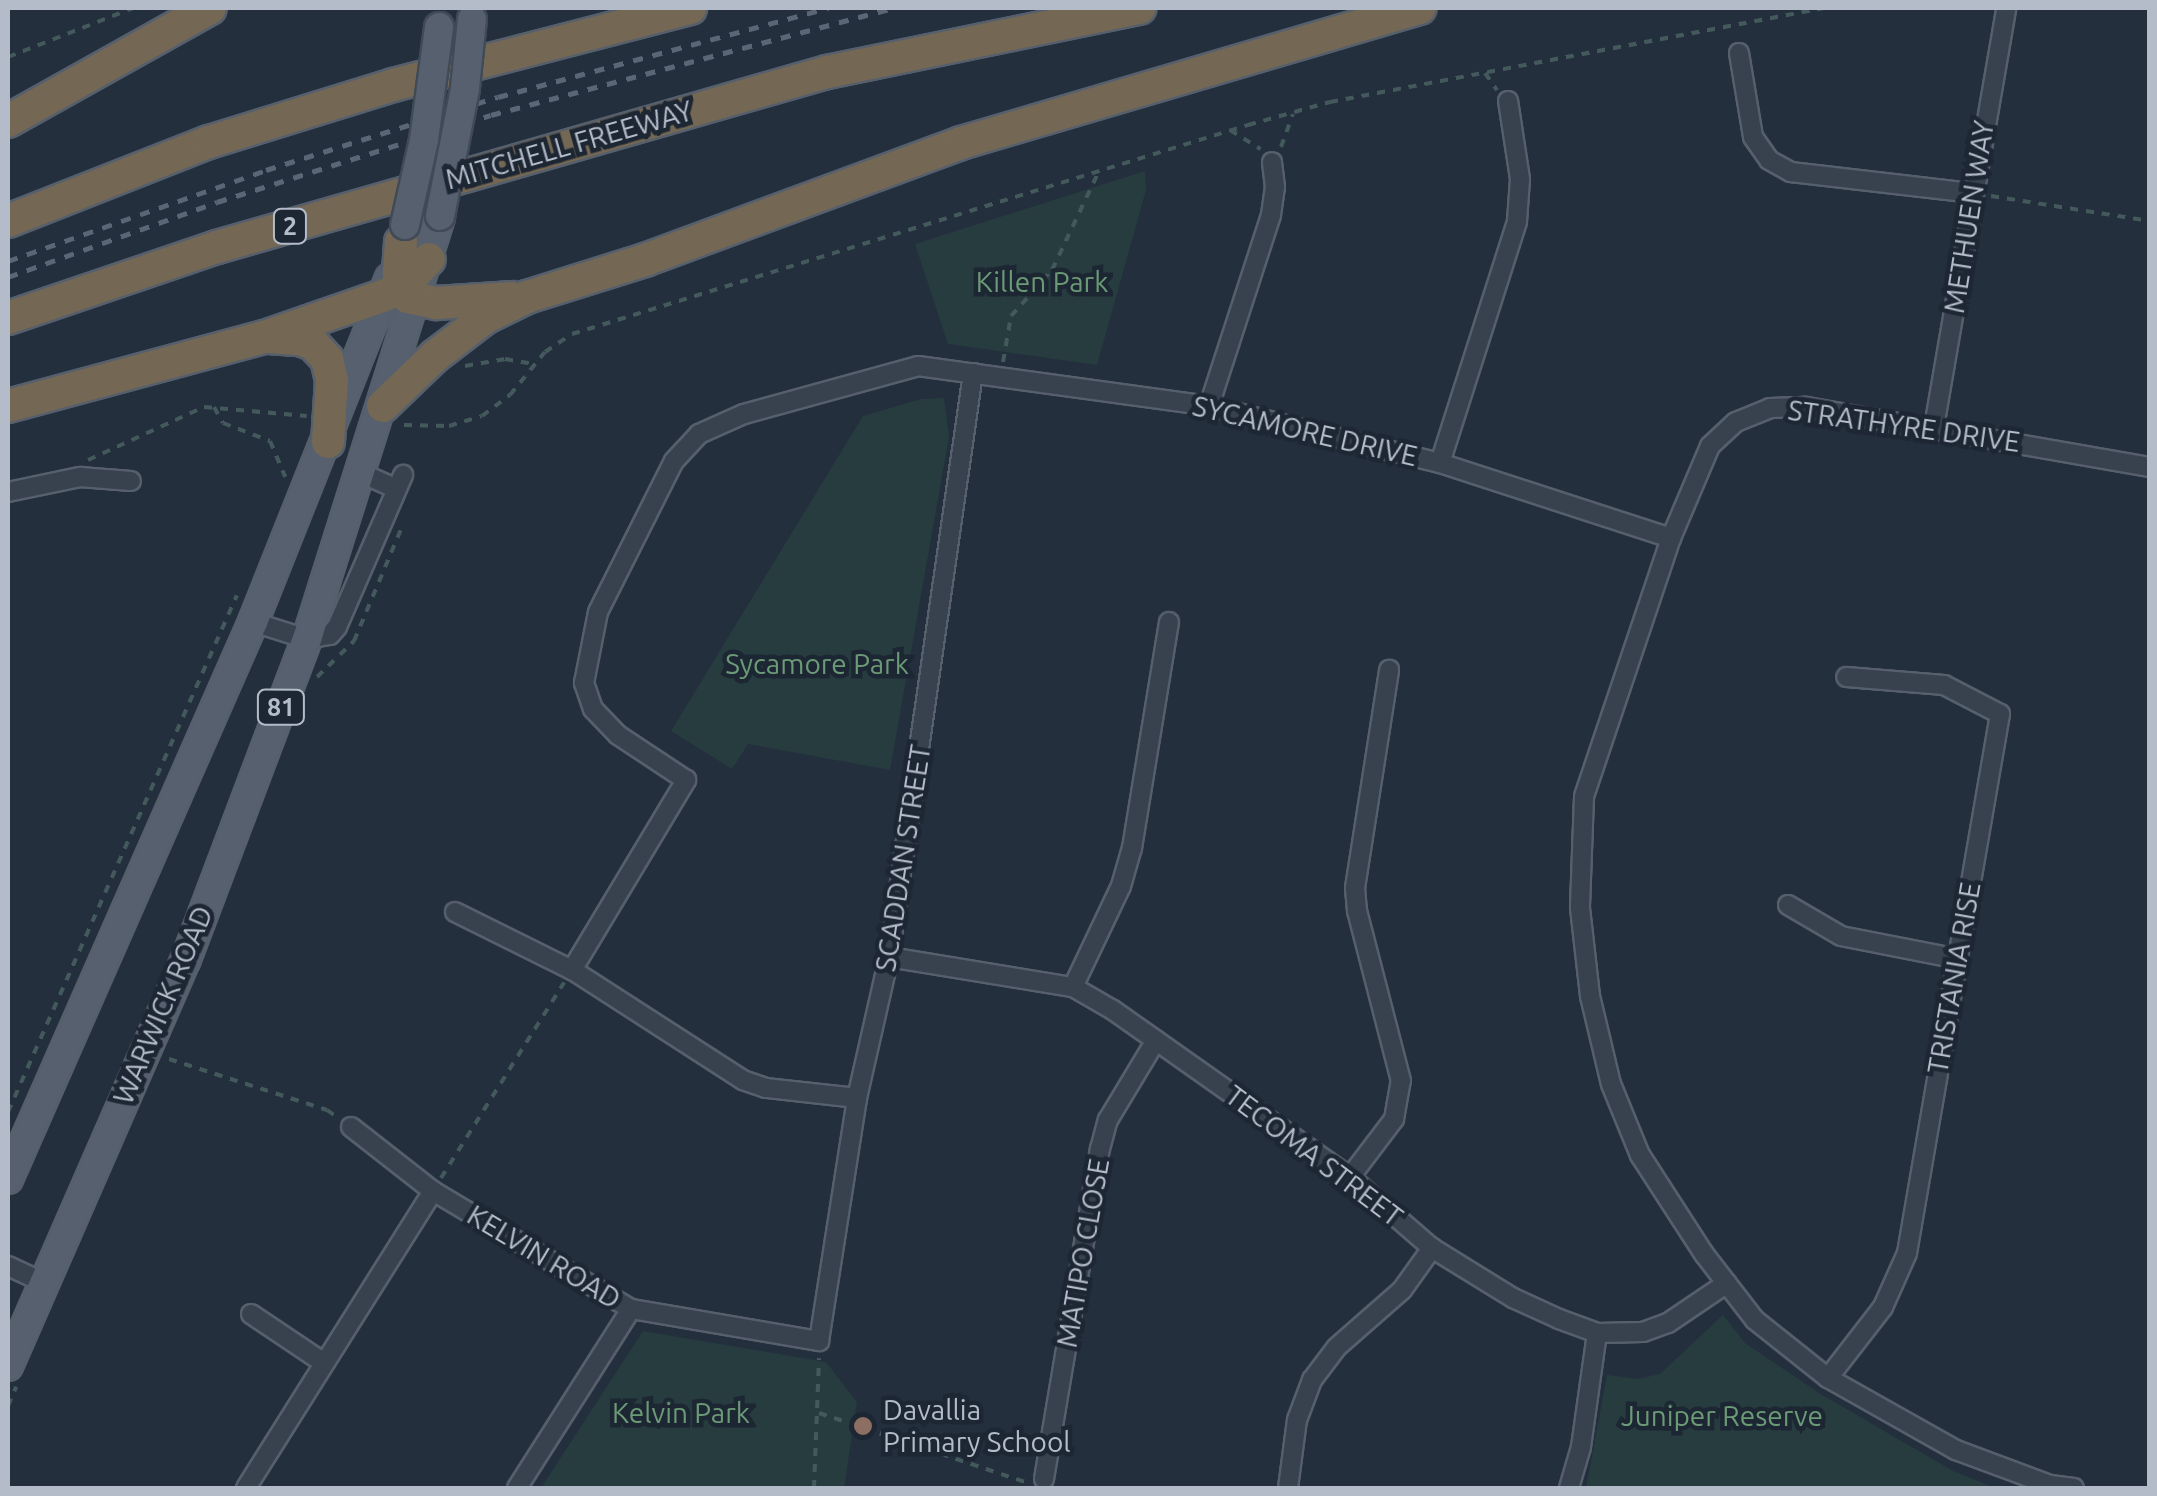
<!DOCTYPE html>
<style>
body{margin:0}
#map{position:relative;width:2157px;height:1496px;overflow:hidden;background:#242f3e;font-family:Ubuntu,sans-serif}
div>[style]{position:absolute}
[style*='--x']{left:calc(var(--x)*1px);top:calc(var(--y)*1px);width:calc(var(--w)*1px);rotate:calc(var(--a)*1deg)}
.green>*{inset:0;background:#263c3f}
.path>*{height:4px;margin-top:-2px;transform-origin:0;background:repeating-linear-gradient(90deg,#44595c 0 8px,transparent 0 16px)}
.roads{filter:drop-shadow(2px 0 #565f6c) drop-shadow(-2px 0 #565f6c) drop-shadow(0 2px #565f6c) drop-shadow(0 -2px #565f6c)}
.street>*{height:18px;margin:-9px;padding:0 9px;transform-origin:9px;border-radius:9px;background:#38414e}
.primary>*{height:28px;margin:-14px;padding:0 14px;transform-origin:14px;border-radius:14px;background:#56606e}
.highway>*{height:32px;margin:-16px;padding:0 16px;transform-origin:16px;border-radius:16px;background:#746855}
.rail>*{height:5px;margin-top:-2.5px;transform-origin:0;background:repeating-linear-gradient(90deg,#5a6575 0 10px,transparent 0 20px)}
.bridges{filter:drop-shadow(2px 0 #414a57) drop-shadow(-2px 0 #414a57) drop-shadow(0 2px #414a57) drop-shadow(0 -2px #414a57)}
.primary-bridge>*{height:28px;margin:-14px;padding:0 14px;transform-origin:14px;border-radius:14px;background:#56606e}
.dots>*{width:28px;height:28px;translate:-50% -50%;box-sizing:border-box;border:5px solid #1d2633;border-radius:50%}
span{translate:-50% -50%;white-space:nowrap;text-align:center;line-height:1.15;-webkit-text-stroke:9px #1d2633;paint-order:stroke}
.shield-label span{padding:2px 8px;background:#1d2633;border:2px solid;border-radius:8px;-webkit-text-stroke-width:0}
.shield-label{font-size:25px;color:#b4bcc9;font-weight:700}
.street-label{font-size:28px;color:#b4bcc9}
.park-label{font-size:28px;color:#6b9a76}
.poi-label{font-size:28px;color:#b4bcc9}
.left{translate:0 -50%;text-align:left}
.frame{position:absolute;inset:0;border:10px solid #b4bcc9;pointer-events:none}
</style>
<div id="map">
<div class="green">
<i style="clip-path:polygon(1145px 171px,1146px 190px,1097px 365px,948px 344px,915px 244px)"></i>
<i style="clip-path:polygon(944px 398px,949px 437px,890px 770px,748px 744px,732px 769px,671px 731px,863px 416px,921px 399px)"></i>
<i style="clip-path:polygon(1723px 1315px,1745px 1343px,1819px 1393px,1953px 1471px,1995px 1488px,1586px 1488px,1607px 1375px,1638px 1379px,1660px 1374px)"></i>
<i style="clip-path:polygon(643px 1331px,826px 1362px,857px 1402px,844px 1488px,541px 1488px)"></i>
</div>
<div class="path">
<i style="--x:8;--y:57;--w:134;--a:-21.4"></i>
<i style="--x:1485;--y:73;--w:21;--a:55"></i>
<i style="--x:1230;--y:130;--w:36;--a:32"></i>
<i style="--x:1281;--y:147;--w:35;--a:-70"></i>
<i style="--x:1991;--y:196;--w:161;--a:8.9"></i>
<i style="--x:1003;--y:362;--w:47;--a:-80.1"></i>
<i style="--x:1011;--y:316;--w:62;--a:-48.3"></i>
<i style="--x:1052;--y:270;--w:107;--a:-64.6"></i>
<i style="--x:465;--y:366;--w:41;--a:-9.9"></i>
<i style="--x:505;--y:359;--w:29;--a:10"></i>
<i style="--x:214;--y:407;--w:18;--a:61"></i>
<i style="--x:223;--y:423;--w:50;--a:21"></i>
<i style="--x:270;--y:441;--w:39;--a:67"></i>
<i style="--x:404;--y:425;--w:45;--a:1.3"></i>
<i style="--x:449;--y:426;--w:34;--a:-17"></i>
<i style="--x:482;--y:416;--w:35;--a:-37"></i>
<i style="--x:510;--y:395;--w:55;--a:-50.9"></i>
<i style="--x:545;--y:352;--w:32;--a:-34"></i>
<i style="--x:572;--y:334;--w:708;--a:-17.18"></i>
<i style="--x:1248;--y:125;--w:85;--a:-15.7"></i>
<i style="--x:1330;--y:102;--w:503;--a:-10.77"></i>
<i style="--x:88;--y:460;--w:128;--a:-24.6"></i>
<i style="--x:204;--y:407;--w:103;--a:5"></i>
<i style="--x:317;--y:677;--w:52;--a:-44.2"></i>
<i style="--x:354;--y:641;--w:124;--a:-67.2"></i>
<i style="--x:169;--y:1059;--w:166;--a:17.9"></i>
<i style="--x:327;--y:1110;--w:14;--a:36"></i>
<i style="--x:8;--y:1112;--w:565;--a:-66.11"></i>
<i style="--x:441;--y:1178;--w:231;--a:-57.8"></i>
<i style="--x:8;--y:1406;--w:21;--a:-67"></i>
<i style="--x:819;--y:1413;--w:220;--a:18.5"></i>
<i style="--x:814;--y:1488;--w:130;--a:-87.8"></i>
</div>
<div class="roads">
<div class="street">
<i style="--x:1739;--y:53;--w:85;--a:80.5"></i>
<i style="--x:1753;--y:137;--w:28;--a:55"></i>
<i style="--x:1769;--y:160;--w:25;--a:29"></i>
<i style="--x:1791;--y:172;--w:183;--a:6.6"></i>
<i style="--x:1209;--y:406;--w:201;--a:-72"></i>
<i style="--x:1271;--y:215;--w:28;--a:-82"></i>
<i style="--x:1275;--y:187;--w:25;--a:-97"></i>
<i style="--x:1934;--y:427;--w:425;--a:-80.2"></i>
<i style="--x:1440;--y:463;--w:254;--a:-72.3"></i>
<i style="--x:1517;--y:221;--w:42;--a:-85.9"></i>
<i style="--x:1520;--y:179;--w:79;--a:-98.7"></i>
<i style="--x:361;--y:473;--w:37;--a:24"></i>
<i style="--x:8;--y:492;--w:74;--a:-11.8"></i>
<i style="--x:80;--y:477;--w:51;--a:4.5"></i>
<i style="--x:1671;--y:538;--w:100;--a:-67"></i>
<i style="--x:1710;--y:446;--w:35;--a:-43"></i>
<i style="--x:1736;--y:422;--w:37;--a:-22"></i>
<i style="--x:1770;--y:408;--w:36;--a:-2"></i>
<i style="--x:1806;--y:407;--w:349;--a:9.9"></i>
<i style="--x:253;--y:622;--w:57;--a:17.5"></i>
<i style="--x:307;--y:639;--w:23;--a:-10"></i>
<i style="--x:330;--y:635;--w:11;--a:-49"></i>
<i style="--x:337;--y:627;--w:166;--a:-66.5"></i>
<i style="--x:1788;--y:905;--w:61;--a:30.3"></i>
<i style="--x:1841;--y:936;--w:119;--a:11.1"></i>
<i style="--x:455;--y:912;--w:131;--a:26.4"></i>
<i style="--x:889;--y:957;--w:186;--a:9.3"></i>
<i style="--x:1073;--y:987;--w:46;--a:29.9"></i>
<i style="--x:1113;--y:1010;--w:290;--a:35.2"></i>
<i style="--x:1350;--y:1177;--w:108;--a:40.9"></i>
<i style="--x:1432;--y:1248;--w:95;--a:31.7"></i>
<i style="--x:1513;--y:1298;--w:51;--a:24.5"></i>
<i style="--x:1559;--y:1319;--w:40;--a:20.2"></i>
<i style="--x:1597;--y:1333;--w:46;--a:-1.2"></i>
<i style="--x:1643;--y:1332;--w:27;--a:-20"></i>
<i style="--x:1668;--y:1323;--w:71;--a:-34.1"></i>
<i style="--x:1073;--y:987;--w:112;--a:-64.6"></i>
<i style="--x:1121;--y:886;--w:40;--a:-74"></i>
<i style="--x:1132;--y:848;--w:229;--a:-80.7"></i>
<i style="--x:857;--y:1098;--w:92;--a:-173.7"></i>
<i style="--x:766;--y:1088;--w:24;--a:-161"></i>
<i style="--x:743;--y:1080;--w:203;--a:-147.2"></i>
<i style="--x:572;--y:970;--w:222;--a:-59"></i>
<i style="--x:686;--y:780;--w:82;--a:-146.5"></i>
<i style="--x:618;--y:735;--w:36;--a:-134"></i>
<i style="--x:593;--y:709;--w:28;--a:-109"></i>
<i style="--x:584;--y:683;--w:72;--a:-78.8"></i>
<i style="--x:598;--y:612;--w:169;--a:-63.3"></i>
<i style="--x:674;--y:461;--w:37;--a:-47"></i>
<i style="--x:699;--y:434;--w:49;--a:-24"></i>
<i style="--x:744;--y:414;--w:180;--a:-15.4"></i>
<i style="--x:918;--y:366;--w:294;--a:7.8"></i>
<i style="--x:1209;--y:406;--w:238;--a:13.9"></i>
<i style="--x:1440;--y:463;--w:243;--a:18"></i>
<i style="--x:1671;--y:538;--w:273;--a:108.6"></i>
<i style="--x:1584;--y:797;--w:111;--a:92.1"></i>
<i style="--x:1580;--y:908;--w:89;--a:83.5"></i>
<i style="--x:1590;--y:996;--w:90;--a:76.6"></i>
<i style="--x:1611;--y:1084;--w:77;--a:67.8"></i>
<i style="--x:1640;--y:1155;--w:118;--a:57.1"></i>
<i style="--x:1704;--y:1254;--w:83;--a:52.3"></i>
<i style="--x:1755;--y:1320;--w:93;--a:38.5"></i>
<i style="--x:1828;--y:1378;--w:147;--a:29.4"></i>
<i style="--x:1956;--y:1450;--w:100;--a:20.4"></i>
<i style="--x:2050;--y:1485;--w:24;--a:7"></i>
<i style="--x:351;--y:1127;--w:104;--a:38"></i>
<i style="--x:433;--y:1191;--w:230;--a:30.8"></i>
<i style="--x:631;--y:1309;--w:191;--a:9.7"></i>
<i style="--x:819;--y:1341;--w:246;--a:-81.1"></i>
<i style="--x:857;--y:1098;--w:145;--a:-77.2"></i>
<i style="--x:889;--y:957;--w:590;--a:-81.81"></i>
<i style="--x:1350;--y:1177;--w:73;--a:-52.8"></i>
<i style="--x:1394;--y:1119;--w:39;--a:-80"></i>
<i style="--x:1401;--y:1081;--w:176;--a:-104.5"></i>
<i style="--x:1357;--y:911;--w:23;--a:-95"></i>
<i style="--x:1355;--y:888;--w:221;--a:-81.1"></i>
<i style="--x:8;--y:1266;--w:40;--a:25"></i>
<i style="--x:251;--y:1314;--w:88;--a:33.9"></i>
<i style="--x:1828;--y:1378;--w:90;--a:-52.2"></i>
<i style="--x:1883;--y:1307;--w:59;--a:-66"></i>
<i style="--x:1907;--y:1253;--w:547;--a:-80.21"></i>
<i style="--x:2000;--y:714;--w:63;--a:-152.6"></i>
<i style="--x:1944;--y:685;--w:98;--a:-175.3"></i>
<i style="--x:1044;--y:1479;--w:335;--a:-80.4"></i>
<i style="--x:1100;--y:1149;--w:30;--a:-75"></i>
<i style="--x:1108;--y:1120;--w:93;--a:-59"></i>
<i style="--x:246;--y:1488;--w:351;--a:-57.8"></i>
<i style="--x:517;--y:1488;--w:212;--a:-57.5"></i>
<i style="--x:1288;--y:1488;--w:69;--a:-82.5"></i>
<i style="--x:1297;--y:1420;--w:43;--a:-69.4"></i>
<i style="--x:1312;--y:1380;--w:41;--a:-52.9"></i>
<i style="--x:1337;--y:1347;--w:86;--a:-41.2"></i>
<i style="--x:1402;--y:1290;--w:52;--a:-54.5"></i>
<i style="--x:1569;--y:1488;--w:43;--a:-73.7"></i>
<i style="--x:1581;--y:1447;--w:115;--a:-82"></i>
</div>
<div class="primary">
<i style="--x:8;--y:1179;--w:609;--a:-66.26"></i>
<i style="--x:253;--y:622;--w:370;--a:-68.3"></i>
<i style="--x:8;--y:1366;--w:444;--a:-66.4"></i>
<i style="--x:186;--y:959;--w:342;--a:-69.3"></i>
<i style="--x:307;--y:639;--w:443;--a:-72.5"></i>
</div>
<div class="highway">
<i style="--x:8;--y:121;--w:231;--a:-29.2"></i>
<i style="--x:8;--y:221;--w:216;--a:-21.5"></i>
<i style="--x:209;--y:142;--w:193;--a:-17.2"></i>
<i style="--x:393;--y:85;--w:307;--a:-14.5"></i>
<i style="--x:401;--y:242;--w:32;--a:94"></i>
<i style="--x:399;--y:274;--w:25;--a:69"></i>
<i style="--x:408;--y:297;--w:30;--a:12"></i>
<i style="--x:437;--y:303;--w:75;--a:-3.8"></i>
<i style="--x:8;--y:318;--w:221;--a:-18.8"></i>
<i style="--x:217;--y:247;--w:635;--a:-16.01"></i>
<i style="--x:827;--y:72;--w:319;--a:-11.6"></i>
<i style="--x:268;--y:337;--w:32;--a:4"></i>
<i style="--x:300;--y:339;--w:14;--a:21"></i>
<i style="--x:313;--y:344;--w:21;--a:47"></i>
<i style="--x:327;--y:359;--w:22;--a:77"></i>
<i style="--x:332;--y:380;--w:62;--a:93.7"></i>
<i style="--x:8;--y:406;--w:265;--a:-15.1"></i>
<i style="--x:264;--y:337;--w:128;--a:-19.1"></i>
<i style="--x:385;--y:295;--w:17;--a:-24"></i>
<i style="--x:401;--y:288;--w:40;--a:-46"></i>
<i style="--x:383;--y:406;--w:72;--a:-43.9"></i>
<i style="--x:435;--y:356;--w:64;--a:-37.4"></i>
<i style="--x:486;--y:317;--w:46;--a:-26"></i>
<i style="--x:527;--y:297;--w:124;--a:-17.4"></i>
<i style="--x:645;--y:260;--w:337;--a:-20.3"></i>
<i style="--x:961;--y:143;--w:478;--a:-16.4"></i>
</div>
</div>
<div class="rail">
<i style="--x:8;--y:261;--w:274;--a:-19.4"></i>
<i style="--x:266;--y:170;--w:243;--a:-17.5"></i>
<i style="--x:498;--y:97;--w:342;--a:-15.1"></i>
<i style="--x:8;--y:277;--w:222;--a:-19.7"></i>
<i style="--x:217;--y:202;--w:287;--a:-17.6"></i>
<i style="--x:491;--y:115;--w:415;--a:-14.9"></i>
</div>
<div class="bridges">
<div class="primary-bridge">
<i style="--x:440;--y:216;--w:130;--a:-78.9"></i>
<i style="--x:465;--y:88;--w:69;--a:-84.2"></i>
<i style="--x:405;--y:225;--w:87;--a:-77.4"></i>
<i style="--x:424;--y:140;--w:114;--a:-82.4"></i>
</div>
</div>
<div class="dots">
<i style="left:863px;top:1426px;background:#8d6e63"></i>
</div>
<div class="shield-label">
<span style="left:290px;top:226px">2</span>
<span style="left:281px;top:707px">81</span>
</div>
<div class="street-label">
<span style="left:569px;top:145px;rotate:-16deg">MITCHELL FREEWAY</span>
<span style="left:1969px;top:217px;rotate:-81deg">METHUEN WAY</span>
<span style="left:1904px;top:426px;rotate:8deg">STRATHYRE DRIVE</span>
<span style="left:1305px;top:431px;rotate:13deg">SYCAMORE DRIVE</span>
<span style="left:903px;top:858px;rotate:-81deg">SCADDAN STREET</span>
<span style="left:1954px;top:978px;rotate:-80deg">TRISTANIA RISE</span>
<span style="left:163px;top:1005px;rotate:-67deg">WARWICK ROAD</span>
<span style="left:1314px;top:1156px;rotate:37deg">TECOMA STREET</span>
<span style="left:1083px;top:1253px;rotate:-80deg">MATIPO CLOSE</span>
<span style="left:544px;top:1257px;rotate:31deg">KELVIN ROAD</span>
</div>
<div class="park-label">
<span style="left:1042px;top:282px">Killen Park</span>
<span style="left:817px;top:664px">Sycamore Park</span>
<span style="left:681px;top:1413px">Kelvin Park</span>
<span style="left:1722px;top:1416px">Juniper Reserve</span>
</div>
<div class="poi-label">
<span class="left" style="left:883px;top:1426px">Davallia<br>Primary School</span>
</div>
<div class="frame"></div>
</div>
